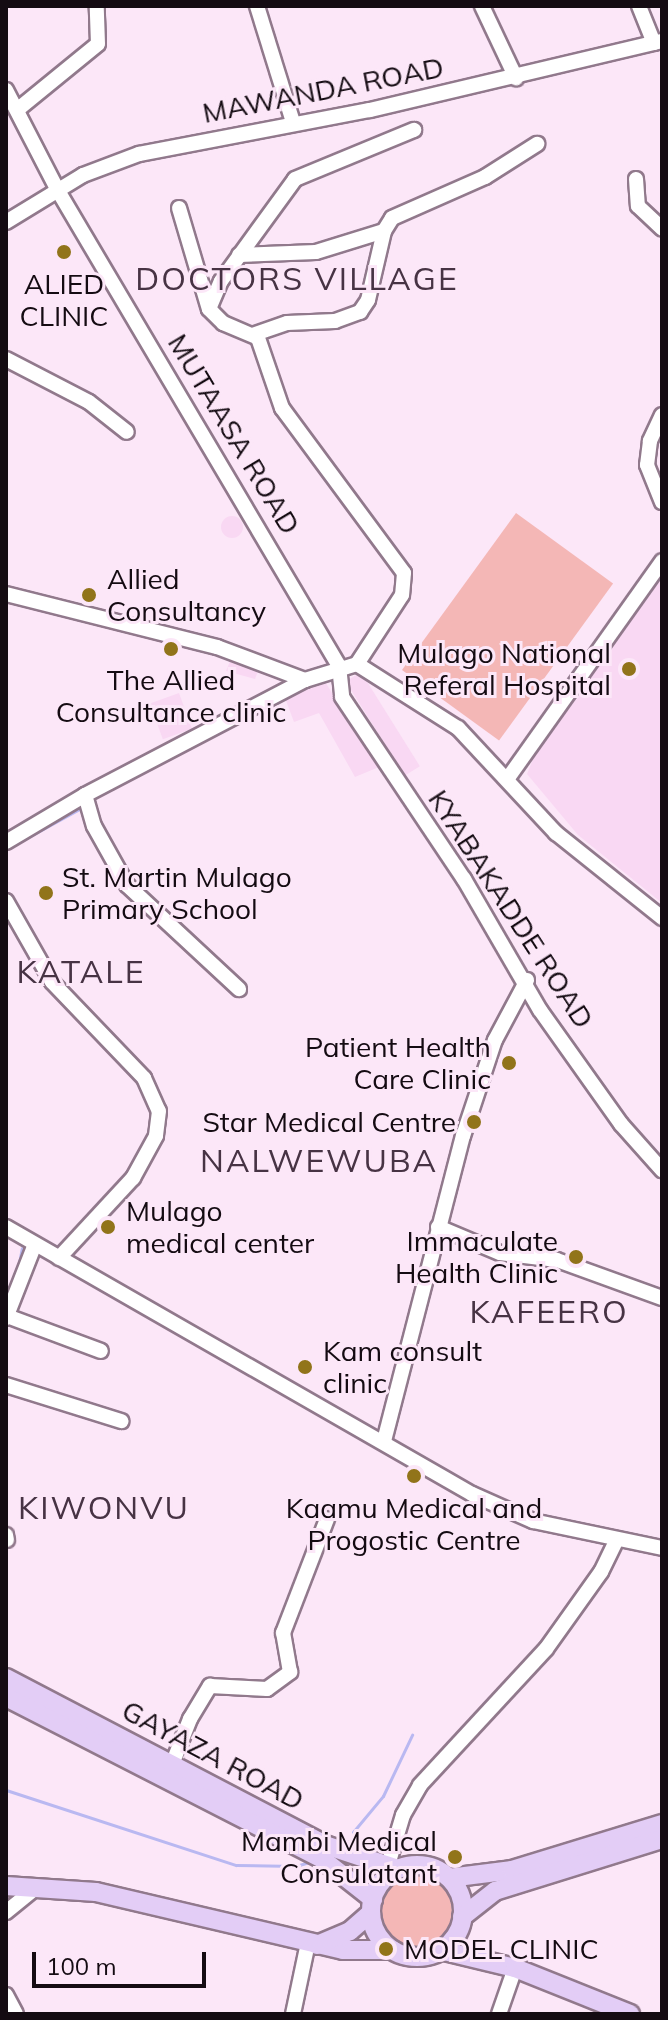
<!DOCTYPE html>
<style>
body{margin:0}
#map{position:relative;width:668px;height:2020px;overflow:hidden;background:#fce7f8;font-family:Mulish,sans-serif}
div>[style]{position:absolute}
[style*='--x']{left:calc(var(--x)*1px);top:calc(var(--y)*1px);width:calc(var(--w)*1px);rotate:calc(var(--a)*1deg)}
.built>*{inset:0;background:#f9d8f3;transform-origin:0 0}
.round{border-radius:50%}
.green>*{inset:0;background:#f4b7b6;transform-origin:0 0}
.stream>*{height:3px;margin:-1.5px;padding:0 1.5px;transform-origin:1.5px;border-radius:1.5px;background:#b9b8f1}
.roads{filter:drop-shadow(2px 0 #91798c) drop-shadow(-2px 0 #91798c) drop-shadow(0 2px #91798c) drop-shadow(0 -2px #91798c)}
.minor>*{height:14px;margin:-7px;padding:0 7px;transform-origin:7px;border-radius:7px;background:#fff}
.major>*{height:18px;margin:-9px;padding:0 9px;transform-origin:9px;border-radius:9px;background:#e3cdf6}
.major>.ring{margin:-9px;padding:0;box-sizing:content-box;background:none;border:18px solid #e3cdf6;border-radius:50%}
.dots>*{width:22px;height:22px;translate:-50% -50%;box-sizing:border-box;border:4px solid #fce7f8;border-radius:50%}
span{translate:-50% -50%;white-space:nowrap;text-align:center;line-height:1.15;-webkit-text-stroke:6px #fce7f8;paint-order:stroke}
.street-label{font-size:28px;color:#140b12}
.poi-label{font-size:28px;color:#140b12}
.left{translate:0 -50%;text-align:left}
.right{translate:-100% -50%;text-align:right}
.quarter-label{font-size:32px;color:#473344;letter-spacing:2px}
.frame{position:absolute;inset:0;border:8px solid #140b12;pointer-events:none}
.scale{position:absolute;left:32px;top:1952px;width:174px;height:36px;box-sizing:border-box;border:4px solid #140b12;border-top:0;padding-left:10px;font-size:24px;line-height:28px;white-space:nowrap;color:#140b12;-webkit-text-stroke:6px #fce7f8;paint-order:stroke}
</style>
<div id="map">
<div class="built">
<i class="round" style="left:221px;top:516px;width:22px;height:22px"></i>
<i style="clip-path:polygon(662px 577px,662px 903px,578px 835px,527px 774px,535px 754px)"></i>
<i style="clip-path:polygon(233px 654px,260px 666px,255px 679px,226px 671px)"></i>
<i style="left:361px;top:672px;width:111px;height:18px;rotate:58deg"></i>
<i style="clip-path:polygon(322px 677px,379px 767px,355px 777px,319px 713px,294px 722px,285px 698px)"></i>
<i style="left:179px;top:693px;width:38px;height:31px;rotate:70deg"></i>
</div>
<div class="green">
<i style="left:516px;top:513px;width:120px;height:194px;rotate:36deg"></i>
<i class="round" style="left:380px;top:1875px;width:72px;height:72px"></i>
</div>
<div class="stream">
<i style="--x:6;--y:833;--w:62;--a:-29.9"></i>
<i style="--x:23;--y:840;--w:68;--a:-28.8"></i>
<i style="--x:18;--y:1268;--w:20;--a:-79"></i>
<i style="--x:6;--y:1790;--w:242;--a:18.1"></i>
<i style="--x:236;--y:1865;--w:60;--a:1"></i>
<i style="--x:296;--y:1866;--w:17;--a:-17"></i>
<i style="--x:353;--y:1832;--w:47;--a:-50.2"></i>
<i style="--x:383;--y:1796;--w:68;--a:-64.6"></i>
</div>
<div class="roads">
<div class="minor">
<i style="--x:257;--y:6;--w:121;--a:72.8"></i>
<i style="--x:482;--y:6;--w:80;--a:64.7"></i>
<i style="--x:639;--y:6;--w:40;--a:68"></i>
<i style="--x:6;--y:90;--w:111;--a:62.7"></i>
<i style="--x:57;--y:189;--w:554;--a:59.41"></i>
<i style="--x:17;--y:110;--w:104;--a:-39.2"></i>
<i style="--x:98;--y:44;--w:38;--a:-92"></i>
<i style="--x:636;--y:179;--w:27;--a:86"></i>
<i style="--x:638;--y:206;--w:33;--a:43"></i>
<i style="--x:179;--y:208;--w:105;--a:73.5"></i>
<i style="--x:209;--y:309;--w:20;--a:45"></i>
<i style="--x:223;--y:323;--w:38;--a:23"></i>
<i style="--x:258;--y:338;--w:74;--a:71.1"></i>
<i style="--x:282;--y:408;--w:205;--a:53.5"></i>
<i style="--x:404;--y:573;--w:22;--a:95"></i>
<i style="--x:402;--y:595;--w:82;--a:123.1"></i>
<i style="--x:6;--y:222;--w:90;--a:-31.4"></i>
<i style="--x:83;--y:175;--w:60;--a:-20.6"></i>
<i style="--x:139;--y:154;--w:235;--a:-10.8"></i>
<i style="--x:370;--y:110;--w:300;--a:-13.3"></i>
<i style="--x:239;--y:255;--w:77;--a:-2.2"></i>
<i style="--x:316;--y:252;--w:71;--a:-17.2"></i>
<i style="--x:209;--y:309;--w:30;--a:-67"></i>
<i style="--x:221;--y:281;--w:126;--a:-54"></i>
<i style="--x:295;--y:179;--w:129;--a:-22.4"></i>
<i style="--x:255;--y:334;--w:34;--a:-19"></i>
<i style="--x:287;--y:323;--w:48;--a:-2.4"></i>
<i style="--x:335;--y:321;--w:27;--a:-20"></i>
<i style="--x:360;--y:312;--w:14;--a:-56"></i>
<i style="--x:368;--y:300;--w:71;--a:-76.9"></i>
<i style="--x:384;--y:231;--w:15;--a:-58"></i>
<i style="--x:392;--y:218;--w:102;--a:-23.8"></i>
<i style="--x:485;--y:177;--w:62;--a:-32.4"></i>
<i style="--x:6;--y:359;--w:93;--a:27.4"></i>
<i style="--x:89;--y:402;--w:48;--a:38.3"></i>
<i style="--x:662;--y:415;--w:29;--a:115"></i>
<i style="--x:650;--y:441;--w:24;--a:97"></i>
<i style="--x:647;--y:465;--w:40;--a:68"></i>
<i style="--x:6;--y:594;--w:218;--a:14.1"></i>
<i style="--x:217;--y:647;--w:94;--a:20.6"></i>
<i style="--x:339;--y:666;--w:31;--a:84"></i>
<i style="--x:342;--y:697;--w:219;--a:56.2"></i>
<i style="--x:464;--y:879;--w:151;--a:59.9"></i>
<i style="--x:540;--y:1010;--w:140;--a:54.6"></i>
<i style="--x:621;--y:1124;--w:62;--a:48.3"></i>
<i style="--x:508;--y:778;--w:266;--a:-54.6"></i>
<i style="--x:85;--y:795;--w:32;--a:74"></i>
<i style="--x:94;--y:826;--w:68;--a:60.8"></i>
<i style="--x:127;--y:885;--w:153;--a:42.9"></i>
<i style="--x:6;--y:842;--w:92;--a:-30.7"></i>
<i style="--x:85;--y:795;--w:248;--a:-27.6"></i>
<i style="--x:305;--y:680;--w:54;--a:-17.1"></i>
<i style="--x:357;--y:664;--w:120;--a:32.4"></i>
<i style="--x:458;--y:728;--w:144;--a:47"></i>
<i style="--x:556;--y:833;--w:136;--a:38.7"></i>
<i style="--x:6;--y:901;--w:93;--a:60.4"></i>
<i style="--x:52;--y:982;--w:133;--a:46.2"></i>
<i style="--x:144;--y:1078;--w:36;--a:66"></i>
<i style="--x:159;--y:1111;--w:25;--a:97"></i>
<i style="--x:156;--y:1136;--w:48;--a:118.7"></i>
<i style="--x:133;--y:1178;--w:109;--a:132.8"></i>
<i style="--x:6;--y:1227;--w:537;--a:29.81"></i>
<i style="--x:472;--y:1494;--w:67;--a:23.9"></i>
<i style="--x:533;--y:1521;--w:132;--a:11.8"></i>
<i style="--x:438;--y:1227;--w:67;--a:22.8"></i>
<i style="--x:500;--y:1253;--w:57;--a:7"></i>
<i style="--x:557;--y:1260;--w:112;--a:19.9"></i>
<i style="--x:7;--y:1316;--w:100;--a:20.4"></i>
<i style="--x:6;--y:1318;--w:79;--a:-68.6"></i>
<i style="--x:6;--y:1385;--w:121;--a:17.4"></i>
<i style="--x:384;--y:1441;--w:315;--a:-75.5"></i>
<i style="--x:463;--y:1136;--w:101;--a:-71.6"></i>
<i style="--x:495;--y:1040;--w:68;--a:-61.9"></i>
<i style="--x:6;--y:1535;--w:5;--a:79"></i>
<i style="--x:171;--y:1767;--w:52;--a:-68.4"></i>
<i style="--x:190;--y:1719;--w:39;--a:-59"></i>
<i style="--x:210;--y:1686;--w:57;--a:3"></i>
<i style="--x:267;--y:1689;--w:29;--a:-36"></i>
<i style="--x:290;--y:1672;--w:40;--a:-100"></i>
<i style="--x:283;--y:1633;--w:122;--a:-68.9"></i>
<i style="--x:388;--y:1865;--w:52;--a:-73.3"></i>
<i style="--x:403;--y:1815;--w:34;--a:-60"></i>
<i style="--x:420;--y:1785;--w:185;--a:-47.2"></i>
<i style="--x:546;--y:1649;--w:95;--a:-54.5"></i>
<i style="--x:601;--y:1572;--w:34;--a:-64"></i>
<i style="--x:6;--y:1912;--w:38;--a:-39"></i>
<i style="--x:6;--y:1995;--w:21;--a:62"></i>
<i style="--x:293;--y:2014;--w:73;--a:-78.1"></i>
<i style="--x:499;--y:2014;--w:49;--a:-70.8"></i>
</div>
<div class="major">
<i style="--x:6;--y:1678;--w:363;--a:27.6"></i>
<i style="--x:328;--y:1846;--w:74;--a:18.2"></i>
<i style="--x:6;--y:1697;--w:355;--a:27.1"></i>
<i style="--x:322;--y:1859;--w:65;--a:38.1"></i>
<i class="ring" style="left:371px;top:1865px;width:74px;height:74px"></i>
<i style="--x:449;--y:1878;--w:64;--a:-7.2"></i>
<i style="--x:512;--y:1870;--w:157;--a:-17"></i>
<i style="--x:6;--y:1886;--w:90;--a:3.8"></i>
<i style="--x:96;--y:1892;--w:254;--a:13.2"></i>
<i style="--x:343;--y:1950;--w:50;--a:0"></i>
<i style="--x:462;--y:1917;--w:42;--a:-38.2"></i>
<i style="--x:495;--y:1891;--w:175;--a:-17.3"></i>
<i style="--x:317;--y:1945;--w:36;--a:-23"></i>
<i style="--x:350;--y:1931;--w:28;--a:-41"></i>
<i style="--x:440;--y:1950;--w:77;--a:13.5"></i>
<i style="--x:515;--y:1968;--w:124;--a:21.8"></i>
</div>
</div>
<div class="dots">
<i style="left:64px;top:252px;background:#91741a"></i>
<i style="left:89px;top:595px;background:#91741a"></i>
<i style="left:171px;top:649px;background:#91741a"></i>
<i style="left:629px;top:669px;background:#91741a"></i>
<i style="left:46px;top:893px;background:#91741a"></i>
<i style="left:509px;top:1063px;background:#91741a"></i>
<i style="left:474px;top:1122px;background:#91741a"></i>
<i style="left:108px;top:1227px;background:#91741a"></i>
<i style="left:576px;top:1257px;background:#91741a"></i>
<i style="left:305px;top:1367px;background:#91741a"></i>
<i style="left:414px;top:1476px;background:#91741a"></i>
<i style="left:455px;top:1857px;background:#91741a"></i>
<i style="left:386px;top:1949px;background:#91741a"></i>
</div>
<div class="street-label">
<span style="left:323px;top:90px;rotate:-11deg">MAWANDA ROAD</span>
<span style="left:234px;top:434px;rotate:59deg">MUTAASA ROAD</span>
<span style="left:511px;top:909px;rotate:57deg">KYABAKADDE ROAD</span>
<span style="left:213px;top:1755px;rotate:28deg">GAYAZA ROAD</span>
</div>
<div class="poi-label">
<span style="left:64px;top:300px">ALIED<br>CLINIC</span>
<span class="left" style="left:107px;top:595px">Allied<br>Consultancy</span>
<span class="right" style="left:611px;top:669px">Mulago National<br>Referal Hospital</span>
<span style="left:171px;top:696px">The Allied<br>Consultance clinic</span>
<span class="left" style="left:62px;top:893px">St. Martin Mulago<br>Primary School</span>
<span class="right" style="left:491px;top:1063px">Patient Health<br>Care Clinic</span>
<span class="right" style="left:456px;top:1122px">Star Medical Centre</span>
<span class="left" style="left:126px;top:1227px">Mulago<br>medical center</span>
<span class="right" style="left:558px;top:1257px">Immaculate<br>Health Clinic</span>
<span class="left" style="left:323px;top:1367px">Kam consult<br>clinic</span>
<span style="left:414px;top:1524px">Kaamu Medical and<br>Progostic Centre</span>
<span class="right" style="left:437px;top:1857px">Mambi Medical<br>Consulatant</span>
<span class="left" style="left:404px;top:1949px">MODEL CLINIC</span>
</div>
<div class="quarter-label">
<span style="left:297px;top:278px">DOCTORS VILLAGE</span>
<span style="left:81px;top:971px">KATALE</span>
<span style="left:319px;top:1160px">NALWEWUBA</span>
<span style="left:549px;top:1311px">KAFEERO</span>
<span style="left:104px;top:1507px">KIWONVU</span>
</div>
<div class="frame"></div>
<div class="scale">100 m</div>
</div>
